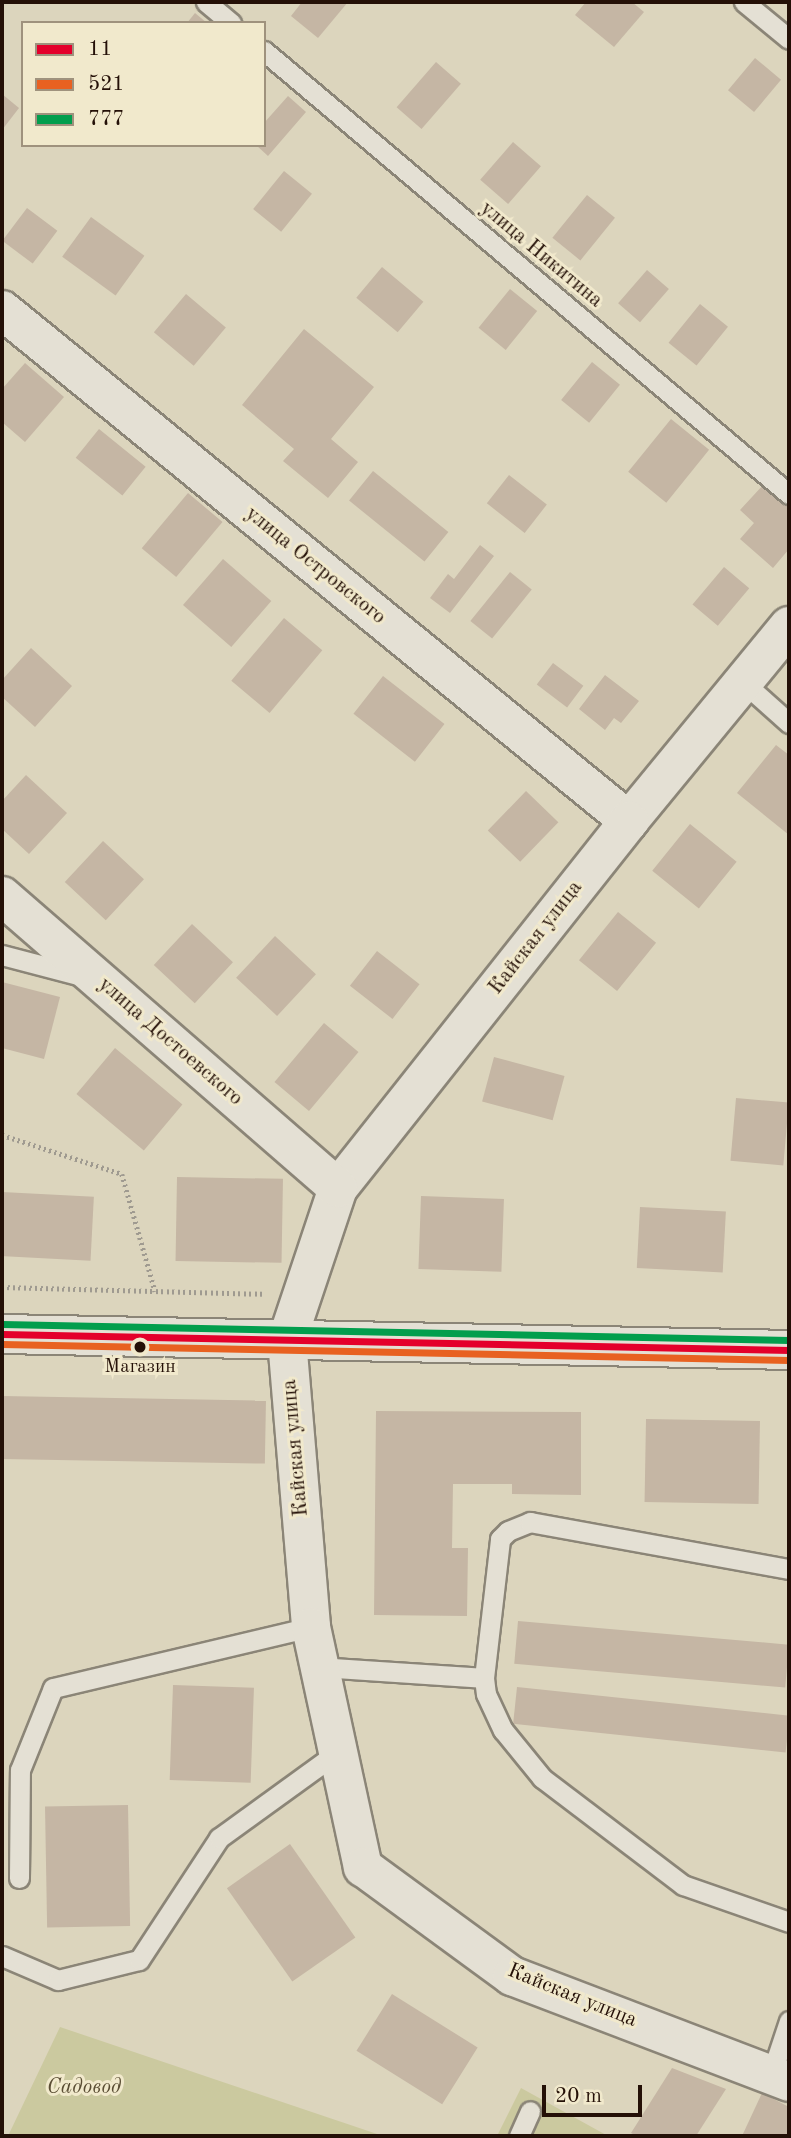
<!DOCTYPE html>
<meta charset="utf-8">
<style>
body{margin:0}
#map{position:relative;width:791px;height:2138px;overflow:hidden;background:#dcd5bd;font-family:"Old Standard TT",serif}
div>[style]{position:absolute}
[style*='--x']{left:calc(var(--x)*1px);top:calc(var(--y)*1px);width:calc(var(--w)*1px);rotate:calc(var(--a)*1deg)}
.green>*{inset:0;background:#cbc99f}
.building>*{inset:0;background:#c5b6a4;transform-origin:0 0}
.path>*{height:4.5px;margin-top:-2.25px;transform-origin:0;background:repeating-linear-gradient(90deg,#9f9a90 0 2px,transparent 0 5.5px)}
.roads{filter:drop-shadow(2px 0 #8b8577) drop-shadow(-2px 0 #8b8577) drop-shadow(0 2px #8b8577) drop-shadow(0 -2px #8b8577)}
.lane>*{height:19px;margin:-9.5px;padding:0 9.5px;transform-origin:9.5px;border-radius:9.5px;background:#e4e0d4}
.street>*{height:38px;margin:-19px;padding:0 19px;transform-origin:19px;border-radius:19px;background:#e4e0d4}
.secondary>*{height:38px;margin:-19px;padding:0 19px;transform-origin:19px;border-radius:19px;background:#e4e0d4}
.bus-1>*{height:7px;margin:-3.5px;padding:0 3.5px;transform-origin:3.5px;border-radius:3.5px;background:#e4002b}
.bus-2>*{height:7px;margin:-3.5px;padding:0 3.5px;transform-origin:3.5px;border-radius:3.5px;background:#e86121}
.bus-3>*{height:7px;margin:-3.5px;padding:0 3.5px;transform-origin:3.5px;border-radius:3.5px;background:#029e4d}
.dots>*{width:19px;height:19px;translate:-50% -50%;box-sizing:border-box;border:4px solid #f1e9cc;border-radius:50%}
span{translate:-50% -50%;white-space:nowrap;text-align:center;line-height:1.15;-webkit-text-stroke:6px #f1e9cc;paint-order:stroke}
.bus-label{font-size:19px;color:#241007}
.street-label{font-size:21px;color:#241007}
.park-label{font-size:21px;color:#5a4d34;font-style:italic}
.frame{position:absolute;inset:0;border:4px solid #241007;pointer-events:none}
.legend{position:absolute;left:21px;top:21px;width:245px;height:126px;box-sizing:border-box;background:#f1e9cc;border:2px solid #9f927d;margin:0;padding:9px 12px;list-style:none;font-size:21px;color:#241007}
.legend li{display:flex;align-items:center;gap:14px;height:35px}
.legend b{width:35px;border:2px solid #9f927d}
.scale{position:absolute;left:542px;top:2085px;width:100px;height:32px;box-sizing:border-box;border:4px solid #241007;border-top:0;padding-left:9px;font-size:21px;line-height:24px;white-space:nowrap;color:#241007;-webkit-text-stroke:5px #f1e9cc;paint-order:stroke}
</style>
<div id="map">
<div class="green">
<i style="clip-path:polygon(60px 2027px,383px 2136px,8px 2136px)"></i>
<i style="clip-path:polygon(521px 2088px,608px 2136px,497px 2136px)"></i>
</div>
<div class="building">
<i style="clip-path:polygon(302px 2px,348px 2px,318px 38px,291px 16px)"></i>
<i style="clip-path:polygon(586px 2px,632px 2px,644px 12px,614px 47px,575px 15px)"></i>
<i style="clip-path:polygon(195px 13px,207px 23px,187px 23px)"></i>
<i style="left:755px;top:58px;width:34px;height:42px;rotate:40deg"></i>
<i style="left:436px;top:62px;width:33px;height:60px;rotate:41deg"></i>
<i style="clip-path:polygon(2px 94px,19px 108px,2px 130px)"></i>
<i style="clip-path:polygon(288px 96px,306px 112px,268px 156px,256px 145px,264px 145px,264px 123px)"></i>
<i style="left:513px;top:142px;width:37px;height:50px;rotate:41deg"></i>
<i style="left:284px;top:171px;width:36px;height:49px;rotate:39deg"></i>
<i style="left:587px;top:195px;width:36px;height:55px;rotate:39deg"></i>
<i style="left:27px;top:208px;width:38px;height:41px;rotate:37deg"></i>
<i style="left:91px;top:217px;width:66px;height:49px;rotate:36deg"></i>
<i style="left:382px;top:267px;width:54px;height:40px;rotate:40deg"></i>
<i style="left:647px;top:270px;width:29px;height:44px;rotate:41deg"></i>
<i style="left:510px;top:289px;width:35px;height:50px;rotate:39deg"></i>
<i style="left:186px;top:294px;width:52px;height:50px;rotate:40deg"></i>
<i style="left:700px;top:304px;width:36px;height:50px;rotate:39deg"></i>
<i style="clip-path:polygon(304px 329px,374px 387px,331px 439px,358px 462px,328px 498px,283px 461px,294px 449px,242px 405px)"></i>
<i style="left:592px;top:362px;width:36px;height:49px;rotate:39deg"></i>
<i style="clip-path:polygon(25px 363px,64px 397px,25px 442px,2px 422px,2px 389px)"></i>
<i style="left:671px;top:419px;width:49px;height:68px;rotate:39deg"></i>
<i style="left:99px;top:429px;width:60px;height:37px;rotate:39deg"></i>
<i style="left:373px;top:471px;width:97px;height:38px;rotate:39deg"></i>
<i style="left:509px;top:475px;width:48px;height:36px;rotate:38deg"></i>
<i style="clip-path:polygon(764px 484px,789px 507px,789px 549px,773px 568px,740px 539px,754px 523px,740px 510px)"></i>
<i style="left:188px;top:493px;width:45px;height:72px;rotate:40deg"></i>
<i style="clip-path:polygon(480px 545px,494px 556px,450px 613px,430px 598px,448px 574px,454px 579px)"></i>
<i style="left:223px;top:559px;width:64px;height:61px;rotate:41deg"></i>
<i style="left:724px;top:567px;width:33px;height:49px;rotate:40deg"></i>
<i style="left:510px;top:572px;width:28px;height:63px;rotate:39deg"></i>
<i style="left:284px;top:618px;width:50px;height:82px;rotate:40deg"></i>
<i style="clip-path:polygon(31px 648px,72px 686px,35px 727px,2px 697px,2px 680px)"></i>
<i style="left:553px;top:663px;width:38px;height:27px;rotate:37deg"></i>
<i style="clip-path:polygon(605px 675px,639px 701px,621px 723px,614px 718px,605px 730px,579px 709px)"></i>
<i style="left:383px;top:676px;width:78px;height:48px;rotate:38deg"></i>
<i style="clip-path:polygon(776px 745px,789px 755px,789px 835px,737px 793px)"></i>
<i style="clip-path:polygon(26px 775px,67px 813px,29px 854px,2px 829px,2px 801px)"></i>
<i style="left:526px;top:791px;width:45px;height:55px;rotate:44deg"></i>
<i style="left:690px;top:824px;width:60px;height:60px;rotate:39deg"></i>
<i style="left:103px;top:841px;width:56px;height:56px;rotate:43deg"></i>
<i style="left:618px;top:912px;width:49px;height:62px;rotate:39deg"></i>
<i style="left:192px;top:924px;width:56px;height:56px;rotate:43deg"></i>
<i style="left:275px;top:936px;width:56px;height:57px;rotate:43deg"></i>
<i style="left:377px;top:951px;width:54px;height:44px;rotate:38deg"></i>
<i style="clip-path:polygon(2px 982px,60px 997px,44px 1059px,2px 1048px)"></i>
<i style="left:324px;top:1023px;width:45px;height:77px;rotate:40deg"></i>
<i style="left:115px;top:1048px;width:88px;height:60px;rotate:40deg"></i>
<i style="left:494px;top:1057px;width:73px;height:46px;rotate:15deg"></i>
<i style="left:736px;top:1098px;width:53px;height:63px;rotate:5deg"></i>
<i style="left:177px;top:1177px;width:106px;height:84px;rotate:1deg"></i>
<i style="left:2px;top:1192px;width:92px;height:64px;rotate:3deg"></i>
<i style="left:421px;top:1196px;width:83px;height:73px;rotate:2deg"></i>
<i style="left:640px;top:1207px;width:86px;height:61px;rotate:3deg"></i>
<i style="left:2px;top:1396px;width:264px;height:63px;rotate:1deg"></i>
<i style="clip-path:polygon(376px 1411px,581px 1412px,581px 1495px,512px 1494px,512px 1484px,453px 1484px,452px 1548px,468px 1548px,467px 1616px,374px 1615px)"></i>
<i style="left:646px;top:1419px;width:114px;height:83px;rotate:1deg"></i>
<i style="left:518px;top:1621px;width:272px;height:43px;rotate:5deg"></i>
<i style="left:173px;top:1685px;width:81px;height:95px;rotate:2deg"></i>
<i style="left:517px;top:1687px;width:274px;height:37px;rotate:6deg"></i>
<i style="left:128px;top:1805px;width:121px;height:83px;rotate:89deg"></i>
<i style="left:290px;top:1844px;width:114px;height:77px;rotate:55deg"></i>
<i style="left:392px;top:1994px;width:101px;height:67px;rotate:32deg"></i>
<i style="clip-path:polygon(672px 2068px,726px 2089px,696px 2136px,637px 2136px,631px 2133px)"></i>
<i style="clip-path:polygon(762px 2093px,789px 2107px,789px 2136px,742px 2136px)"></i>
</div>
<div class="path">
<i style="--x:2;--y:1135;--w:126;--a:18"></i>
<i style="--x:122;--y:1174;--w:122;--a:74.2"></i>
<i style="--x:2;--y:1287;--w:261;--a:1.5"></i>
</div>
<div class="roads">
<div class="lane">
<i style="--x:206;--y:2;--w:33;--a:40"></i>
<i style="--x:744;--y:2;--w:58;--a:39.4"></i>
<i style="--x:264;--y:51;--w:687;--a:40.16"></i>
<i style="--x:743;--y:682;--w:62;--a:41.7"></i>
<i style="--x:2;--y:955;--w:83;--a:14.7"></i>
<i style="--x:319;--y:1667;--w:165;--a:3.8"></i>
<i style="--x:484;--y:1678;--w:140;--a:-83.4"></i>
<i style="--x:500;--y:1539;--w:11;--a:-45"></i>
<i style="--x:508;--y:1531;--w:24;--a:-22"></i>
<i style="--x:530;--y:1522;--w:263;--a:10.3"></i>
<i style="--x:484;--y:1678;--w:16;--a:83"></i>
<i style="--x:486;--y:1694;--w:40;--a:65"></i>
<i style="--x:503;--y:1730;--w:62;--a:50.9"></i>
<i style="--x:542;--y:1778;--w:177;--a:37.2"></i>
<i style="--x:683;--y:1885;--w:112;--a:19.2"></i>
<i style="--x:19;--y:1878;--w:108;--a:-89.5"></i>
<i style="--x:20;--y:1770;--w:88;--a:-68.1"></i>
<i style="--x:53;--y:1688;--w:265;--a:-13.3"></i>
<i style="--x:2;--y:1956;--w:61;--a:23.2"></i>
<i style="--x:58;--y:1980;--w:83;--a:-13.9"></i>
<i style="--x:139;--y:1960;--w:146;--a:-56.7"></i>
<i style="--x:219;--y:1838;--w:147;--a:-35.9"></i>
<i style="--x:771;--y:2075;--w:57;--a:-71.6"></i>
<i style="--x:519;--y:2136;--w:27;--a:-66"></i>
</div>
<div class="street">
<i style="--x:2;--y:310;--w:809;--a:39.18"></i>
<i style="--x:789;--y:626;--w:252;--a:129.4"></i>
<i style="--x:629;--y:821;--w:468;--a:128.4"></i>
<i style="--x:338;--y:1188;--w:160;--a:108.5"></i>
<i style="--x:287;--y:1340;--w:288;--a:85.2"></i>
<i style="--x:311;--y:1627;--w:246;--a:77.8"></i>
<i style="--x:363;--y:1867;--w:185;--a:36.2"></i>
<i style="--x:512;--y:1976;--w:297;--a:20.9"></i>
<i style="--x:2;--y:896;--w:445;--a:41"></i>
</div>
<div class="secondary">
<i style="--x:2;--y:1334;--w:787;--a:1.16"></i>
</div>
</div>
<div class="bus-1">
<i style="--x:2;--y:1334;--w:787;--a:1.16"></i>
</div>
<div class="bus-2">
<i style="--x:2;--y:1344;--w:787;--a:1.16"></i>
</div>
<div class="bus-3">
<i style="--x:2;--y:1324;--w:787;--a:1.16"></i>
</div>
<div class="dots">
<i style="left:140px;top:1347px;background:#241007"></i>
</div>
<div class="bus-label">
<span style="left:140px;top:1368px">Магазин</span>
</div>
<div class="street-label">
<span style="left:541px;top:255px;rotate:40deg">улица Никитина</span>
<span style="left:315px;top:566px;rotate:39deg">улица Островского</span>
<span style="left:536px;top:938px;rotate:-52deg">Кайская улица</span>
<span style="left:170px;top:1042px;rotate:41deg">улица Достоевского</span>
<span style="left:296px;top:1448px;rotate:-95deg">Кайская улица</span>
<span style="left:572px;top:1996px;rotate:22deg">Кайская улица</span>
</div>
<div class="park-label">
<span style="left:84px;top:2088px">Садовод</span>
</div>
<div class="frame"></div>
<ul class="legend">
<li><b style="height:9px;background:#e4002b"></b>11</li>
<li><b style="height:9px;background:#e86121"></b>521</li>
<li><b style="height:9px;background:#029e4d"></b>777</li>
</ul>
<div class="scale">20 m</div>
</div>
